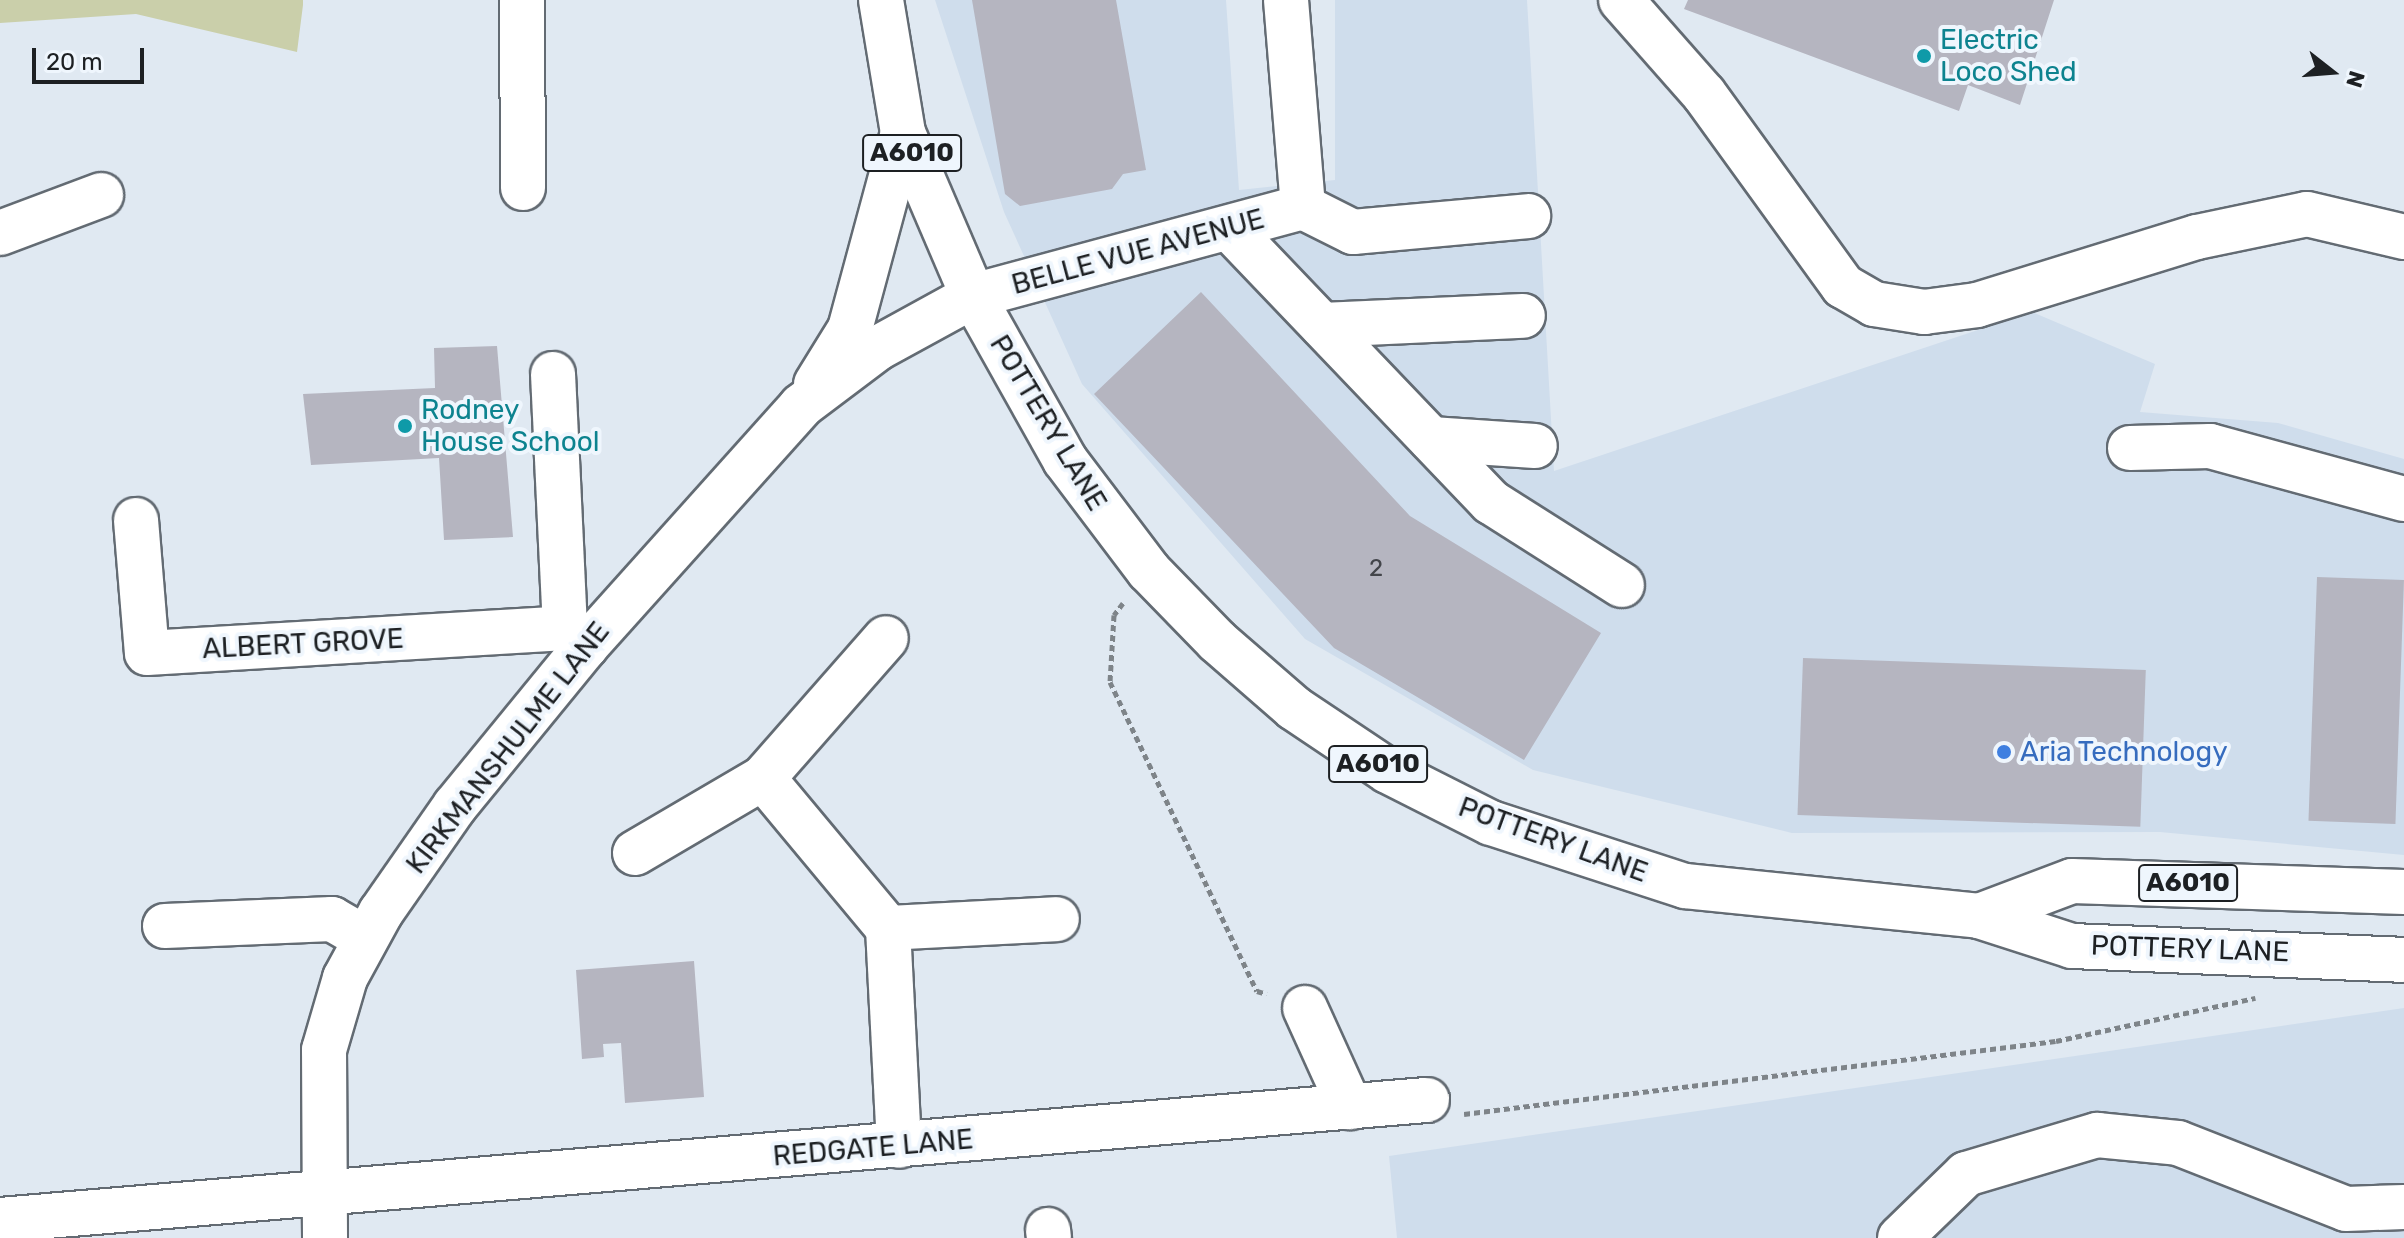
<!DOCTYPE html>
<style>
body{margin:0}
#map{position:relative;width:2404px;height:1238px;overflow:hidden;background:#e0e9f2;font-family:Rubik,sans-serif}
div>[style]{position:absolute}
[style*='--x']{left:calc(var(--x)*1px);top:calc(var(--y)*1px);width:calc(var(--w)*1px);rotate:calc(var(--a)*1deg)}
.built>*{inset:0;background:#cfddec}
.green>*{inset:0;background:#cacfaa}
.building>*{inset:0;background:#b5b5c0;transform-origin:0 0}
.path>*{height:5px;margin-top:-2.5px;transform-origin:0;background:repeating-linear-gradient(90deg,#7e8489 0 6px,transparent 0 10px)}
.roads{filter:drop-shadow(2px 0 #636b73) drop-shadow(-2px 0 #636b73) drop-shadow(0 2px #636b73) drop-shadow(0 -2px #636b73)}
.minor>*{height:44px;margin:-22px;padding:0 22px;transform-origin:22px;border-radius:22px;background:#fff}
.highway>*{height:44px;margin:-22px;padding:0 22px;transform-origin:22px;border-radius:22px;background:#fff}
.dots>*{width:22px;height:22px;translate:-50% -50%;box-sizing:border-box;border:4px solid #eff6fd;border-radius:50%}
span{translate:-50% -50%;white-space:nowrap;text-align:center;line-height:1.15;-webkit-text-stroke:8px #eff6fd;paint-order:stroke}
.number-label{font-size:24px;color:#43454a}
.number-label span{-webkit-text-stroke-width:0}
.shield-label span{padding:2px 6px;background:#eff6fd;border:2px solid;border-radius:6px;-webkit-text-stroke-width:0}
.shield-label{font-size:26px;color:#1d2023;font-weight:700}
.culture-label{font-size:28px;color:#0d838f}
.left{translate:0 -50%;text-align:left}
.street-label{font-size:28px;color:#1d2023}
.shop-label{font-size:28px;color:#366cbe}
.north{position:absolute;left:2292px;top:32px;width:80px;height:80px;-webkit-text-stroke:6px #eff6fd;paint-order:stroke;rotate:107deg;font-size:22px;font-weight:700;line-height:32px;text-align:center;color:#1d2023}
.north::after{content:'';display:block;margin:auto;width:28px;height:36px;background:#1d2023;clip-path:polygon(50% 0,100% 100%,50% 72%,0 100%)}
.scale{position:absolute;left:32px;top:48px;width:112px;height:36px;box-sizing:border-box;border:4px solid #1d2023;border-top:0;padding-left:10px;font-size:24px;line-height:28px;white-space:nowrap;color:#1d2023;-webkit-text-stroke:6px #eff6fd;paint-order:stroke}
</style>
<div id="map">
<div class="built">
<i style="clip-path:polygon(935px 0,1226px 0,1239px 190px,1335px 180px,1335px 0,1527px 0,1554px 471px,2032px 312px,2155px 364px,2140px 412px,2278px 423px,2404px 459px,2404px 855px,2160px 832px,1792px 833px,1533px 770px,1305px 639px,1082px 384px,1004px 212px)"></i>
<i style="clip-path:polygon(2404px 1008px,2404px 1238px,1397px 1238px,1389px 1156px)"></i>
</div>
<div class="green">
<i style="clip-path:polygon(0 0,303px 0,303px 5px,297px 52px,136px 14px,0 23px)"></i>
</div>
<div class="building">
<i style="clip-path:polygon(972px 0,1116px 0,1146px 170px,1123px 174px,1112px 189px,1020px 206px,1005px 194px)"></i>
<i style="clip-path:polygon(1688px 0,2054px 0,2020px 105px,1968px 85px,1959px 111px,1684px 9px)"></i>
<i style="clip-path:polygon(1201px 292px,1410px 516px,1601px 633px,1524px 760px,1334px 648px,1094px 394px)"></i>
<i style="clip-path:polygon(497px 346px,513px 537px,444px 540px,439px 458px,311px 465px,303px 394px,435px 388px,434px 348px)"></i>
<i style="left:2317px;top:577px;width:87px;height:244px;rotate:2deg"></i>
<i style="left:1803px;top:658px;width:343px;height:157px;rotate:2deg"></i>
<i style="clip-path:polygon(694px 961px,704px 1097px,625px 1103px,621px 1043px,603px 1044px,604px 1057px,582px 1059px,576px 970px)"></i>
</div>
<div class="path">
<i style="--x:1123;--y:603;--w:15;--a:127"></i>
<i style="--x:1114;--y:615;--w:67;--a:93.4"></i>
<i style="--x:1110;--y:682;--w:342;--a:64.6"></i>
<i style="--x:1257;--y:991;--w:10;--a:17"></i>
<i style="--x:1464;--y:1114;--w:596;--a:-7.03"></i>
<i style="--x:2056;--y:1041;--w:204;--a:-12.2"></i>
</div>
<div class="roads">
<div class="minor">
<i style="--x:522;--y:0;--w:188;--a:89.7"></i>
<i style="--x:1286;--y:0;--w:208;--a:85.3"></i>
<i style="--x:1621;--y:0;--w:125;--a:48.6"></i>
<i style="--x:1704;--y:94;--w:237;--a:54.1"></i>
<i style="--x:1843;--y:286;--w:36;--a:30"></i>
<i style="--x:1874;--y:304;--w:51;--a:9.1"></i>
<i style="--x:1924;--y:312;--w:53;--a:-7.5"></i>
<i style="--x:1977;--y:305;--w:230;--a:-17.2"></i>
<i style="--x:2197;--y:237;--w:112;--a:-11.8"></i>
<i style="--x:2307;--y:214;--w:100;--a:13.3"></i>
<i style="--x:1303;--y:207;--w:56;--a:26.6"></i>
<i style="--x:1353;--y:232;--w:176;--a:-5.2"></i>
<i style="--x:1229;--y:228;--w:379;--a:46.3"></i>
<i style="--x:1491;--y:502;--w:155;--a:32.4"></i>
<i style="--x:0;--y:233;--w:108;--a:-20.6"></i>
<i style="--x:1322;--y:325;--w:201;--a:-2.6"></i>
<i style="--x:553;--y:374;--w:254;--a:87.3"></i>
<i style="--x:816;--y:384;--w:65;--a:-58.3"></i>
<i style="--x:850;--y:329;--w:203;--a:-74.9"></i>
<i style="--x:1431;--y:439;--w:104;--a:3.9"></i>
<i style="--x:2130;--y:448;--w:80;--a:-1.4"></i>
<i style="--x:2210;--y:446;--w:201;--a:15.3"></i>
<i style="--x:136;--y:520;--w:133;--a:85.3"></i>
<i style="--x:147;--y:653;--w:419;--a:-3.4"></i>
<i style="--x:565;--y:628;--w:28;--a:41"></i>
<i style="--x:763;--y:778;--w:186;--a:-48.7"></i>
<i style="--x:635;--y:853;--w:148;--a:-30.4"></i>
<i style="--x:763;--y:778;--w:195;--a:50.2"></i>
<i style="--x:888;--y:928;--w:218;--a:87.1"></i>
<i style="--x:165;--y:926;--w:167;--a:-2.4"></i>
<i style="--x:332;--y:919;--w:39;--a:30"></i>
<i style="--x:888;--y:928;--w:169;--a:-3"></i>
<i style="--x:1305;--y:1008;--w:109;--a:65.6"></i>
<i style="--x:0;--y:1220;--w:1432;--a:-4.81"></i>
<i style="--x:1048;--y:1230;--w:8;--a:83"></i>
<i style="--x:325;--y:1238;--w:188;--a:-90.3"></i>
<i style="--x:324;--y:1050;--w:75;--a:-73.7"></i>
<i style="--x:345;--y:978;--w:75;--a:-61.4"></i>
<i style="--x:381;--y:912;--w:129;--a:-55.1"></i>
<i style="--x:455;--y:806;--w:207;--a:-50.7"></i>
<i style="--x:586;--y:646;--w:322;--a:-48.1"></i>
<i style="--x:801;--y:406;--w:96;--a:-37"></i>
<i style="--x:878;--y:348;--w:108;--a:-28.7"></i>
<i style="--x:973;--y:296;--w:342;--a:-15.1"></i>
<i style="--x:1900;--y:1238;--w:92;--a:-44.1"></i>
<i style="--x:1966;--y:1174;--w:137;--a:-16.6"></i>
<i style="--x:2097;--y:1135;--w:81;--a:5.6"></i>
<i style="--x:2178;--y:1143;--w:180;--a:21.4"></i>
<i style="--x:2346;--y:1209;--w:58;--a:-2"></i>
</div>
<div class="highway">
<i style="--x:881;--y:0;--w:135;--a:80.6"></i>
<i style="--x:903;--y:133;--w:177;--a:66.8"></i>
<i style="--x:973;--y:296;--w:188;--a:60.7"></i>
<i style="--x:1065;--y:460;--w:139;--a:52.9"></i>
<i style="--x:1149;--y:571;--w:98;--a:45.8"></i>
<i style="--x:1217;--y:641;--w:102;--a:41"></i>
<i style="--x:1294;--y:708;--w:113;--a:33.8"></i>
<i style="--x:1388;--y:771;--w:115;--a:26.8"></i>
<i style="--x:1491;--y:823;--w:204;--a:18"></i>
<i style="--x:1685;--y:886;--w:296;--a:5.8"></i>
<i style="--x:1979;--y:916;--w:98;--a:17.9"></i>
<i style="--x:2072;--y:946;--w:332;--a:2.4"></i>
<i style="--x:1979;--y:916;--w:99;--a:-20.6"></i>
<i style="--x:2072;--y:881;--w:332;--a:1.9"></i>
</div>
</div>
<div class="dots">
<i style="left:1924px;top:56px;background:#0f9aa8"></i>
<i style="left:405px;top:426px;background:#0f9aa8"></i>
<i style="left:2004px;top:752px;background:#3f7fe0"></i>
</div>
<div class="number-label">
<span style="left:1376px;top:569px">2</span>
</div>
<div class="shield-label">
<span style="left:912px;top:153px">A6010</span>
<span style="left:1378px;top:764px">A6010</span>
<span style="left:2188px;top:883px">A6010</span>
</div>
<div class="culture-label">
<span class="left" style="left:1940px;top:56px">Electric<br>Loco Shed</span>
<span class="left" style="left:421px;top:426px">Rodney<br>House School</span>
</div>
<div class="street-label">
<span style="left:1138px;top:252px;rotate:-15deg">BELLE VUE AVENUE</span>
<span style="left:1048px;top:423px;rotate:59deg">POTTERY LANE</span>
<span style="left:303px;top:644px;rotate:-3deg">ALBERT GROVE</span>
<span style="left:508px;top:748px;rotate:-52deg">KIRKMANSHULME LANE</span>
<span style="left:1553px;top:840px;rotate:20deg">POTTERY LANE</span>
<span style="left:2190px;top:949px;rotate:2deg">POTTERY LANE</span>
<span style="left:873px;top:1148px;rotate:-5deg">REDGATE LANE</span>
</div>
<div class="shop-label">
<span class="left" style="left:2020px;top:752px">Aria Technology</span>
</div>
<div class="north">N</div>
<div class="scale">20 m</div>
</div>
